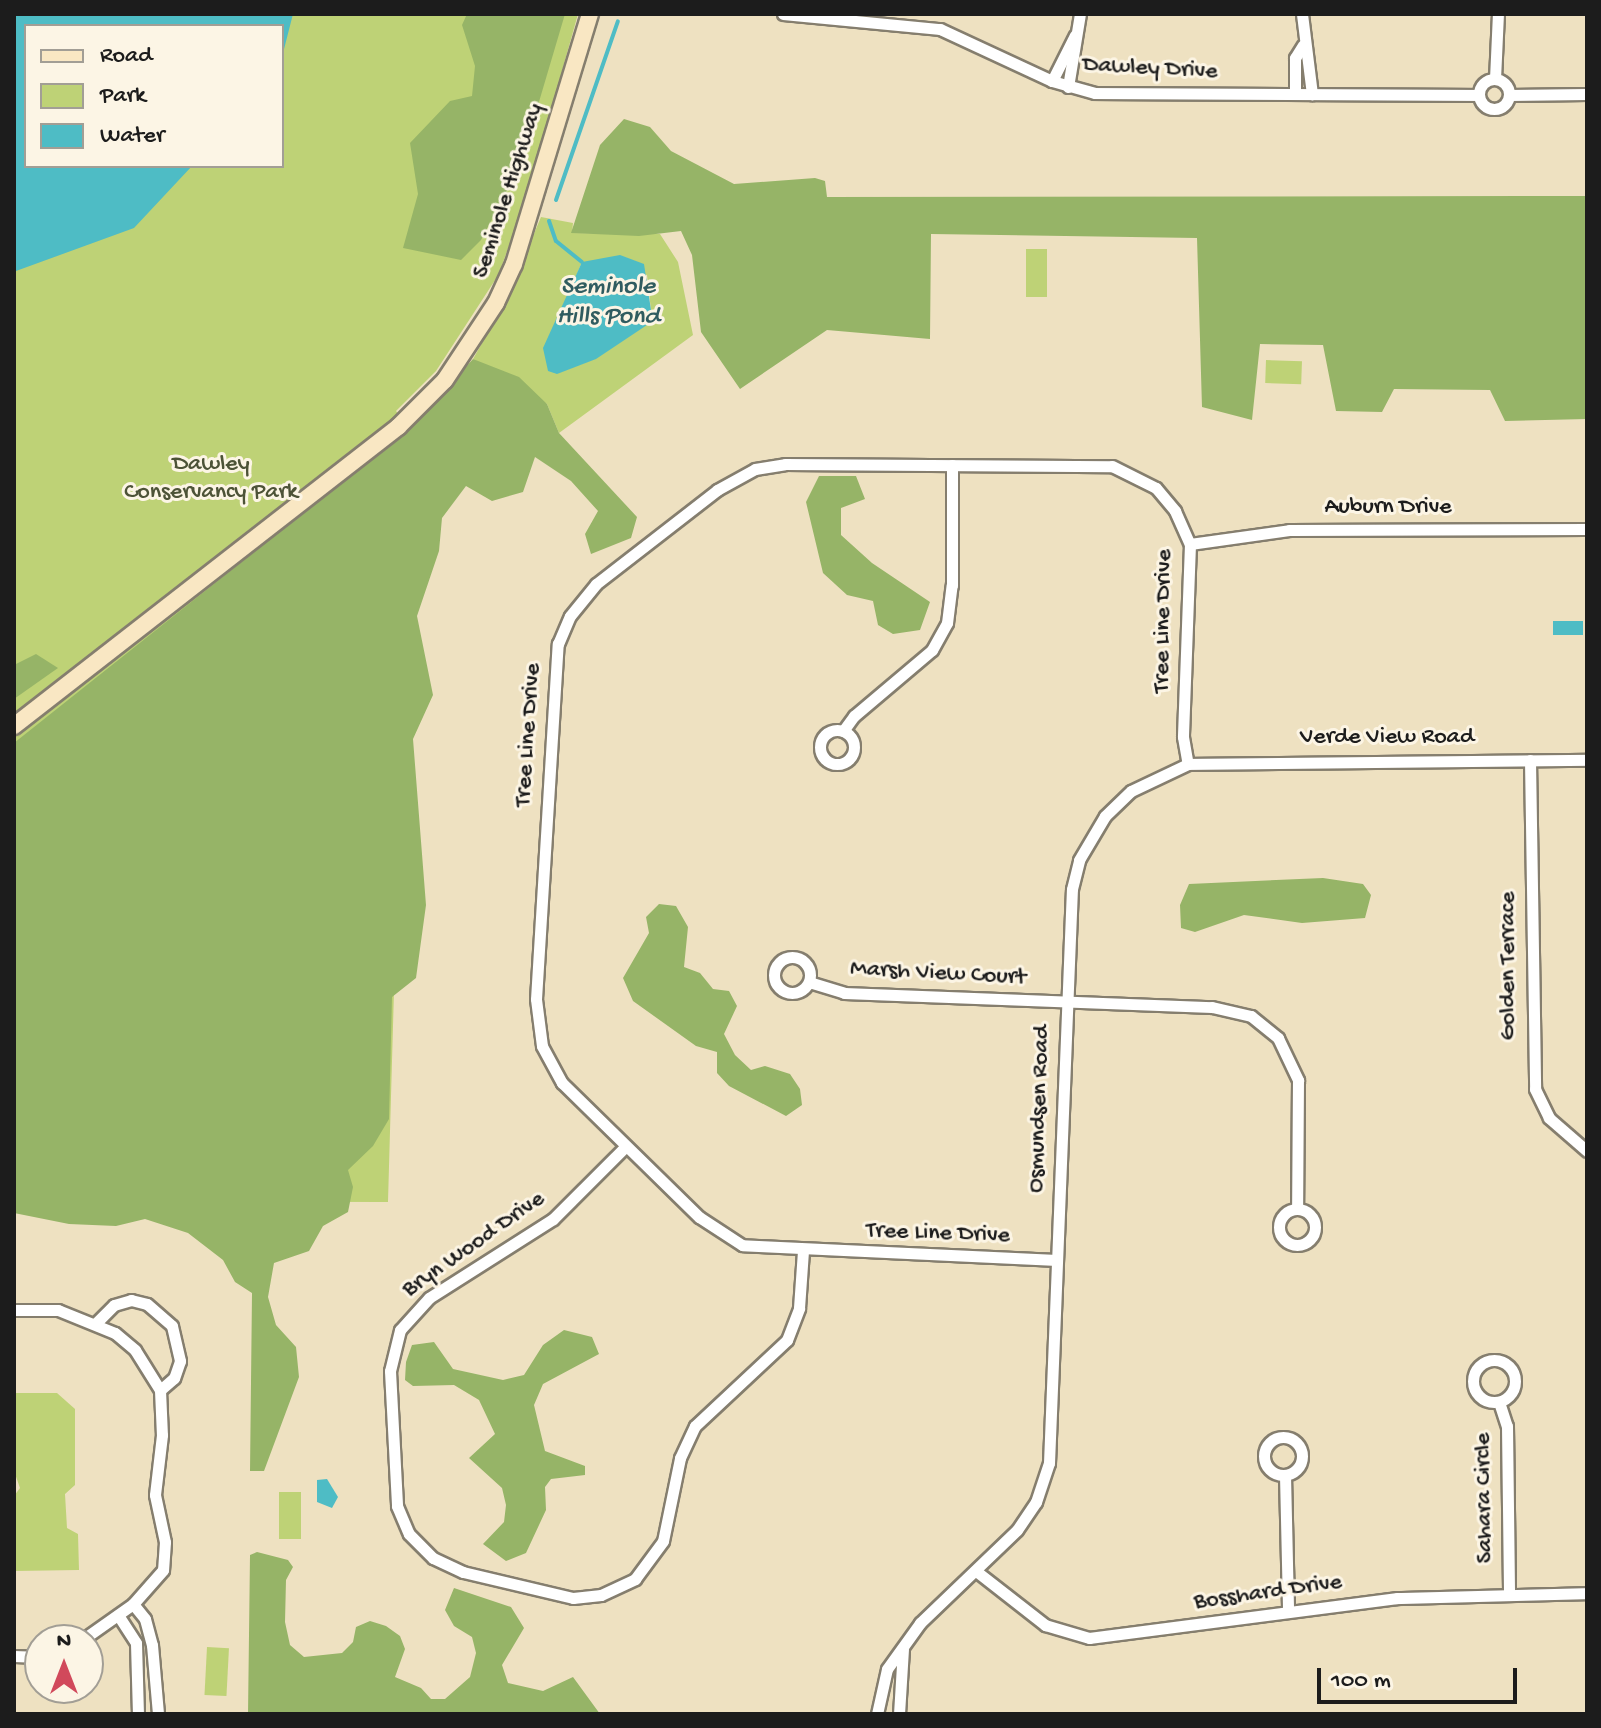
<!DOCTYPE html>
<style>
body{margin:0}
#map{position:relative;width:1601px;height:1728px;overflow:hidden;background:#eee1c1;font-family:"Gochi Hand",sans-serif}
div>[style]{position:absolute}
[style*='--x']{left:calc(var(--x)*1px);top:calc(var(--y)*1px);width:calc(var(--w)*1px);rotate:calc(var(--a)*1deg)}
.green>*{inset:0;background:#bed276;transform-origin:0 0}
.forest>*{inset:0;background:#96b467}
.water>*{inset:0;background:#4ebcc5;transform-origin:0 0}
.stream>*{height:4px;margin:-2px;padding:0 2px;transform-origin:2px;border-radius:2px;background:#4ebcc5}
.roads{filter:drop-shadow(2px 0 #857e6e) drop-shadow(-2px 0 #857e6e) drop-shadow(0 2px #857e6e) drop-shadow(0 -2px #857e6e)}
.street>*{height:11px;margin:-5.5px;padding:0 5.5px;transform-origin:5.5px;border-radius:5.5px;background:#fff}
.street>.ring{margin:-5.5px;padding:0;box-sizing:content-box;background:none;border:11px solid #fff;border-radius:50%}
.secondary>*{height:16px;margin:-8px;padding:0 8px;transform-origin:8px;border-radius:8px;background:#f9e7c3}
span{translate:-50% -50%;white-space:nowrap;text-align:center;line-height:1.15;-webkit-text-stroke:6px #fcf5e5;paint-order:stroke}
.street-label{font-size:24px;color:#1c1c1c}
.park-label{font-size:24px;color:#4d5337}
.water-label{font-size:26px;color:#305c60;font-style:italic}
.frame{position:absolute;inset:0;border:16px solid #1c1c1c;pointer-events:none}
.legend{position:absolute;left:24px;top:24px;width:260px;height:144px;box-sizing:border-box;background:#fcf5e5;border:2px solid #a29e95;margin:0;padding:10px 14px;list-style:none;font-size:24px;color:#1c1c1c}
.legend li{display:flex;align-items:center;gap:16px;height:40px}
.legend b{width:40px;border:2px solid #a29e95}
.north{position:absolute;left:24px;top:1624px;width:80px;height:80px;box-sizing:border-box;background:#fcf5e5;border:2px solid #a29e95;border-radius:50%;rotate:0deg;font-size:22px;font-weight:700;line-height:32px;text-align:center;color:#1c1c1c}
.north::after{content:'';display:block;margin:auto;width:28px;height:36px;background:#d1495b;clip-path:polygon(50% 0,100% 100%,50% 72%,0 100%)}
.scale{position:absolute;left:1317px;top:1668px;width:200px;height:36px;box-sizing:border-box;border:4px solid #1c1c1c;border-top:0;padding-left:10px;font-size:24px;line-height:28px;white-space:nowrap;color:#1c1c1c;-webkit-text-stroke:6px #fcf5e5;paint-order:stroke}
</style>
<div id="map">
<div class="green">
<i style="clip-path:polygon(evenodd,14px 14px,578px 14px,529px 189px,499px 274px,436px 371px,396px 411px,410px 428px,388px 1202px,14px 1201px,14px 14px,26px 26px,282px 26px,282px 166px,26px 166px,26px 26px)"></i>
<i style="clip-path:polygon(evenodd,541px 217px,573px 223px,572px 233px,660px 234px,678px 262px,693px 335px,559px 433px,547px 404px,473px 359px,504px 304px,541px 217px,582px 262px,647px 275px,651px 310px,564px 304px,582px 262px)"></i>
<i style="left:1026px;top:249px;width:21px;height:48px"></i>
<i style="left:1266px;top:360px;width:36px;height:23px;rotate:2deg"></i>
<i style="clip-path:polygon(14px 1393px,57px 1393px,75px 1409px,75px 1485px,65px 1494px,67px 1528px,78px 1534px,79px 1570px,14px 1571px,14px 1496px,20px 1488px,14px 1471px)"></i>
<i style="left:279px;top:1492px;width:22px;height:47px"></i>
<i style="left:207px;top:1647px;width:22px;height:48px;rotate:3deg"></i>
</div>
<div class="forest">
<i style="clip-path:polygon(467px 14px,565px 14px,520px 166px,481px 240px,461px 260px,403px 248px,418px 194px,410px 143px,450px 101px,472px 96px,475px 66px,462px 25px)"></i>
<i style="clip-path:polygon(624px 119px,650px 127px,671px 151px,734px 184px,815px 178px,825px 181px,827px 197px,1587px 196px,1587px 419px,1505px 421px,1490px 390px,1394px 389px,1382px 412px,1336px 411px,1323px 345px,1260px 344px,1252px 420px,1202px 407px,1197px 238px,931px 234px,930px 339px,827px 330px,740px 389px,701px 332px,692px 255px,681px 231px,639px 236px,571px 233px,600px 145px)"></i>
<i style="clip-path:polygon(473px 359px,519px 377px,547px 404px,559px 433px,637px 517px,631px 538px,591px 554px,585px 534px,598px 511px,571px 481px,535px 457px,523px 492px,492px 501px,466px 486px,442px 518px,439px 551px,417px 616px,433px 695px,413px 739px,426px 905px,416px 978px,392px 997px,389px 1119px,373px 1146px,348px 1170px,353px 1187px,348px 1212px,323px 1226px,309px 1251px,274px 1263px,268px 1297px,276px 1325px,296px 1347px,299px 1377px,264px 1471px,250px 1471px,252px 1293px,235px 1282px,223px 1260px,188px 1233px,145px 1219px,116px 1226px,69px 1224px,14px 1213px,14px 743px,410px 428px)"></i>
<i style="clip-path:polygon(819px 476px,856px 476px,865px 499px,841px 508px,841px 535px,872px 563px,930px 602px,920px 630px,893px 634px,878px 625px,873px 601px,847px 595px,823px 573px,806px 502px)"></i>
<i style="clip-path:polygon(36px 654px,58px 668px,14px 699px,14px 665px)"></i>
<i style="clip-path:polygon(1323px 878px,1363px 884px,1371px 895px,1365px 918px,1302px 923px,1244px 915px,1195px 932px,1181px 928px,1180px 905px,1189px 884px)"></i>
<i style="clip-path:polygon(659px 904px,676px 906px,688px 927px,684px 967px,700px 973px,713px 989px,729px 991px,737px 1006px,724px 1034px,735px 1055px,751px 1070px,765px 1066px,790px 1074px,800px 1089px,802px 1105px,786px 1116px,729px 1086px,717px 1073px,717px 1052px,696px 1046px,633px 1001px,623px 978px,649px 933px,646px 917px)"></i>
<i style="clip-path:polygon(564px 1330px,592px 1337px,599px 1354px,543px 1384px,534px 1405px,545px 1451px,585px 1466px,585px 1475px,551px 1479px,545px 1487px,546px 1510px,526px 1553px,506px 1561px,483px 1544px,504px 1522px,506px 1505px,502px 1488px,469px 1458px,495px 1434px,479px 1400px,454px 1385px,413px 1386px,405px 1380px,406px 1362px,412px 1345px,434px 1342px,453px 1369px,503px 1380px,524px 1375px,543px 1345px)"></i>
<i style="clip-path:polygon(257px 1552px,288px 1560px,293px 1567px,286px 1580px,285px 1622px,290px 1645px,304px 1657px,342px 1653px,353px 1642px,356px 1627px,370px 1621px,386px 1626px,400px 1636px,405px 1649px,395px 1677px,421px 1688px,431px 1699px,445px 1699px,470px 1677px,476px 1653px,472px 1637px,454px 1626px,445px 1610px,454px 1588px,511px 1607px,524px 1628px,502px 1665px,508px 1683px,543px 1691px,573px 1677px,600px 1714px,248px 1714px,250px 1555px)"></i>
</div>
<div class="water">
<i style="clip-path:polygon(14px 14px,293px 14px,282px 57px,282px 26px,26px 26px,26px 166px,192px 166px,134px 228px,16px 271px)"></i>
<i style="clip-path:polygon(620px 255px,644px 264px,651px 310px,647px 325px,596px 359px,557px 374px,548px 371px,543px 348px,582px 262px)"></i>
<i style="left:1553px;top:621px;width:30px;height:14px"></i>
<i style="clip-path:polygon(327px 1479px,338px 1497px,332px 1508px,317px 1502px,317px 1480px)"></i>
</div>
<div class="stream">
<i style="--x:556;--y:200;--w:189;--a:-70.9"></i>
<i style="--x:549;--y:221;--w:21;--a:71"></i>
<i style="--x:556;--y:241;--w:33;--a:39"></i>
</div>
<div class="roads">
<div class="street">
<i style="--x:783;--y:14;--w:158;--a:5.5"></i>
<i style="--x:940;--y:29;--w:123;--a:24.9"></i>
<i style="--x:1052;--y:81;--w:45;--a:15.6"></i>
<i style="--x:1095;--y:93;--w:384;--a:0.3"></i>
<i style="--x:1302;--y:14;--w:81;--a:82.9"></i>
<i style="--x:1495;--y:79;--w:65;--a:-87.4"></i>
<i class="ring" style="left:1479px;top:79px;width:19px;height:19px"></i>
<i style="--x:1052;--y:81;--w:51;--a:-63.4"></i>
<i style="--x:1068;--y:87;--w:74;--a:-80.7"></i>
<i style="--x:1295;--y:94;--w:36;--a:-90"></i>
<i style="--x:1295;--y:58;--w:15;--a:-58"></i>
<i style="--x:1509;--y:95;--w:78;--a:-0.7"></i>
<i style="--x:1190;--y:544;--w:100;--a:-8"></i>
<i style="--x:1289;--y:530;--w:298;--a:-0.2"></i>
<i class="ring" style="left:820px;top:730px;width:23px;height:23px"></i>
<i style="--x:843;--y:731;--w:19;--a:-54"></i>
<i style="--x:854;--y:716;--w:102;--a:-40.2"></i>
<i style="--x:932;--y:650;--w:31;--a:-61"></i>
<i style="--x:947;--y:623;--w:38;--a:-83"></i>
<i style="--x:952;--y:585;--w:120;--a:-90"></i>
<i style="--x:1530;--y:760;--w:329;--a:89.1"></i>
<i style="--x:1535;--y:1089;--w:32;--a:64"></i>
<i style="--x:1549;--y:1118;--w:50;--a:41"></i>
<i class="ring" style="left:774px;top:957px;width:25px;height:25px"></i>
<i style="--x:809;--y:982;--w:37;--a:17"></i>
<i style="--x:844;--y:993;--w:368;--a:2.2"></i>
<i style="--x:1212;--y:1007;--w:40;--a:13"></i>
<i style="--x:1251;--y:1016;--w:35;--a:39"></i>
<i style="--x:1278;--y:1038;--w:47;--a:64.5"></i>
<i style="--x:1298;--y:1080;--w:129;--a:90.4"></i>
<i style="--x:625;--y:1147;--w:102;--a:135"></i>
<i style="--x:553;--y:1219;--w:147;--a:147.5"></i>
<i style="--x:429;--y:1298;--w:43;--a:132.2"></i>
<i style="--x:400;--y:1330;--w:42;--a:103.7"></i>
<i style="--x:390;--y:1371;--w:135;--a:87"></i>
<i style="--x:397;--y:1506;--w:30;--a:67"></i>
<i style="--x:409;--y:1534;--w:34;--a:45"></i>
<i style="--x:433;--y:1558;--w:33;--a:25"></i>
<i style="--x:463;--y:1572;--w:113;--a:13.3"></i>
<i style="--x:573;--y:1598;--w:28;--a:-6"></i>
<i style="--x:601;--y:1595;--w:38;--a:-25"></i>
<i style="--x:635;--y:1579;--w:47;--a:-53.6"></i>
<i style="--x:663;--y:1541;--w:85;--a:-78.4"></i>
<i style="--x:680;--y:1458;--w:35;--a:-65"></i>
<i style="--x:695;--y:1426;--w:126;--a:-43.1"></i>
<i style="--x:787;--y:1340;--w:34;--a:-69"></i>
<i style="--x:799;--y:1308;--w:57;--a:-86"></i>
<i class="ring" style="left:1279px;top:1209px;width:25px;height:25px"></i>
<i style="--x:1057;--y:1260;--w:315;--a:-177.3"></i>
<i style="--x:742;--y:1245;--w:51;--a:-146.9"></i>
<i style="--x:699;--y:1217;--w:192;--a:-135.6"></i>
<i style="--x:562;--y:1083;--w:42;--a:-118.4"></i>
<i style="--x:542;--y:1046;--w:47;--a:-97.3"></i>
<i style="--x:536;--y:999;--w:356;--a:-86.5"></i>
<i style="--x:558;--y:644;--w:30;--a:-67"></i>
<i style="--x:570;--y:616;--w:41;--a:-50.9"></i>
<i style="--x:596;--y:584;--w:153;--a:-37.8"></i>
<i style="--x:717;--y:490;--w:43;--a:-28.9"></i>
<i style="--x:755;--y:469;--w:30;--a:-9"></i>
<i style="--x:785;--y:464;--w:327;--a:0.4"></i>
<i style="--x:1112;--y:466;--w:49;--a:26.6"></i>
<i style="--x:1156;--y:488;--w:30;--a:50"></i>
<i style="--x:1175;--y:511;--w:36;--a:66"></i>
<i style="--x:1190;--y:544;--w:193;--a:92.1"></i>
<i style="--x:1183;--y:737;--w:27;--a:80"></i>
<i style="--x:14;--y:1310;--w:44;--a:0"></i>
<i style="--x:58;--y:1310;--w:61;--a:22"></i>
<i style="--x:115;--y:1333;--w:26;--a:40"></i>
<i style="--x:135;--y:1350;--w:47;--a:58"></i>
<i style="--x:160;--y:1390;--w:45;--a:87.5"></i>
<i style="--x:162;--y:1435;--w:60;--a:96.7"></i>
<i style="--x:155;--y:1495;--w:48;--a:78"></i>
<i style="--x:165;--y:1542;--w:28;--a:94"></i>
<i style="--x:163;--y:1570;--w:45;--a:131.4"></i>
<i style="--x:133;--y:1604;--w:62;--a:144.8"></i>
<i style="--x:95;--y:1324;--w:27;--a:-45"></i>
<i style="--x:114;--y:1305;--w:18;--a:-16"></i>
<i style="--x:131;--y:1300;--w:16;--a:14"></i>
<i style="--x:147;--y:1304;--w:33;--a:41"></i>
<i style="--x:172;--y:1326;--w:36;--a:77"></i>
<i style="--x:180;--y:1361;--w:18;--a:109"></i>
<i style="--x:174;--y:1378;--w:18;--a:139"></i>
<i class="ring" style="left:1473px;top:1360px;width:31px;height:31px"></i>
<i style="--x:1499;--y:1402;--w:25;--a:72"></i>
<i style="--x:1507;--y:1426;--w:168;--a:89.3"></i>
<i class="ring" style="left:1264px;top:1437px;width:27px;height:27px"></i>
<i style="--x:1285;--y:1475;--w:137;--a:88.7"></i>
<i style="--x:976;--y:1571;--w:88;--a:38"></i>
<i style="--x:1045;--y:1625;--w:46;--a:16.5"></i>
<i style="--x:1089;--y:1638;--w:311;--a:-7.4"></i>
<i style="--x:1397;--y:1598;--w:190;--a:-1.5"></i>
<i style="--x:133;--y:1604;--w:19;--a:51"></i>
<i style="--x:145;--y:1619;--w:27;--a:75"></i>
<i style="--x:152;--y:1645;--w:69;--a:85"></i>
<i style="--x:118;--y:1615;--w:33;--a:57"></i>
<i style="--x:136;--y:1643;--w:71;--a:88.4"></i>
<i style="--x:14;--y:1656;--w:26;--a:2"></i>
<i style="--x:877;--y:1714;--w:46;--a:-77.5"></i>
<i style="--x:887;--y:1669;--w:57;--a:-54.3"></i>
<i style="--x:920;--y:1623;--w:134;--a:-43.8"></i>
<i style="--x:1017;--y:1530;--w:34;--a:-56"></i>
<i style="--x:1036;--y:1502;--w:41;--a:-71.6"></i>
<i style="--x:1049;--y:1463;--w:574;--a:-87.71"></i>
<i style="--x:1072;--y:889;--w:30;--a:-76"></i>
<i style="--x:1079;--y:860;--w:51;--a:-59.4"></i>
<i style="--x:1105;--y:816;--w:36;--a:-44"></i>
<i style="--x:1131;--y:791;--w:63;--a:-25.3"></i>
<i style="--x:1188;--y:764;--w:399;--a:-0.6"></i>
<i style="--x:899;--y:1714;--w:65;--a:-86.5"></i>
</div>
<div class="secondary">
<i style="--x:14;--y:726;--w:487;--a:-37.9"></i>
<i style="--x:398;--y:427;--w:66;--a:-45"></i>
<i style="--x:445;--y:380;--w:92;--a:-56.5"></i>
<i style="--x:496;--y:303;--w:43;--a:-65.2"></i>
<i style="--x:514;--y:264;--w:261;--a:-73.1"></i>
</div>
</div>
<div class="street-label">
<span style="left:1150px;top:69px;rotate:3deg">Dawley Drive</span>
<span style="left:509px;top:191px;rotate:-72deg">Seminole Highway</span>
<span style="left:1388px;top:508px">Auburn Drive</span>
<span style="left:1164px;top:621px;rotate:-89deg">Tree Line Drive</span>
<span style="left:529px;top:735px;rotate:-86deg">Tree Line Drive</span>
<span style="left:1387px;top:738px">Verde View Road</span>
<span style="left:1509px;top:966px;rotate:-90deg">Golden Terrace</span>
<span style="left:938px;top:974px;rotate:3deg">Marsh View Court</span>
<span style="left:1040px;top:1109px;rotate:-88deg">Osmundsen Road</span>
<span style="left:938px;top:1234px;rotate:2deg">Tree Line Drive</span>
<span style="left:474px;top:1245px;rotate:-35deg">Bryn Wood Drive</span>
<span style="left:1485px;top:1498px;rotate:-91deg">Sahara Circle</span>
<span style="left:1268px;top:1593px;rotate:-8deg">Bosshard Drive</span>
</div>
<div class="park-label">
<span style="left:211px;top:479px">Dawley<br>Conservancy Park</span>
</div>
<div class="water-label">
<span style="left:608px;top:303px">Seminole<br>Hills Pond</span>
</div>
<div class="frame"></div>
<ul class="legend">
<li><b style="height:10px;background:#f9e7c3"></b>Road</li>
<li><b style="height:22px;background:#bed276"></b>Park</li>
<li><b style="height:22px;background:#4ebcc5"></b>Water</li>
</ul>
<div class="north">N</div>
<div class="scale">100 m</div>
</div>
